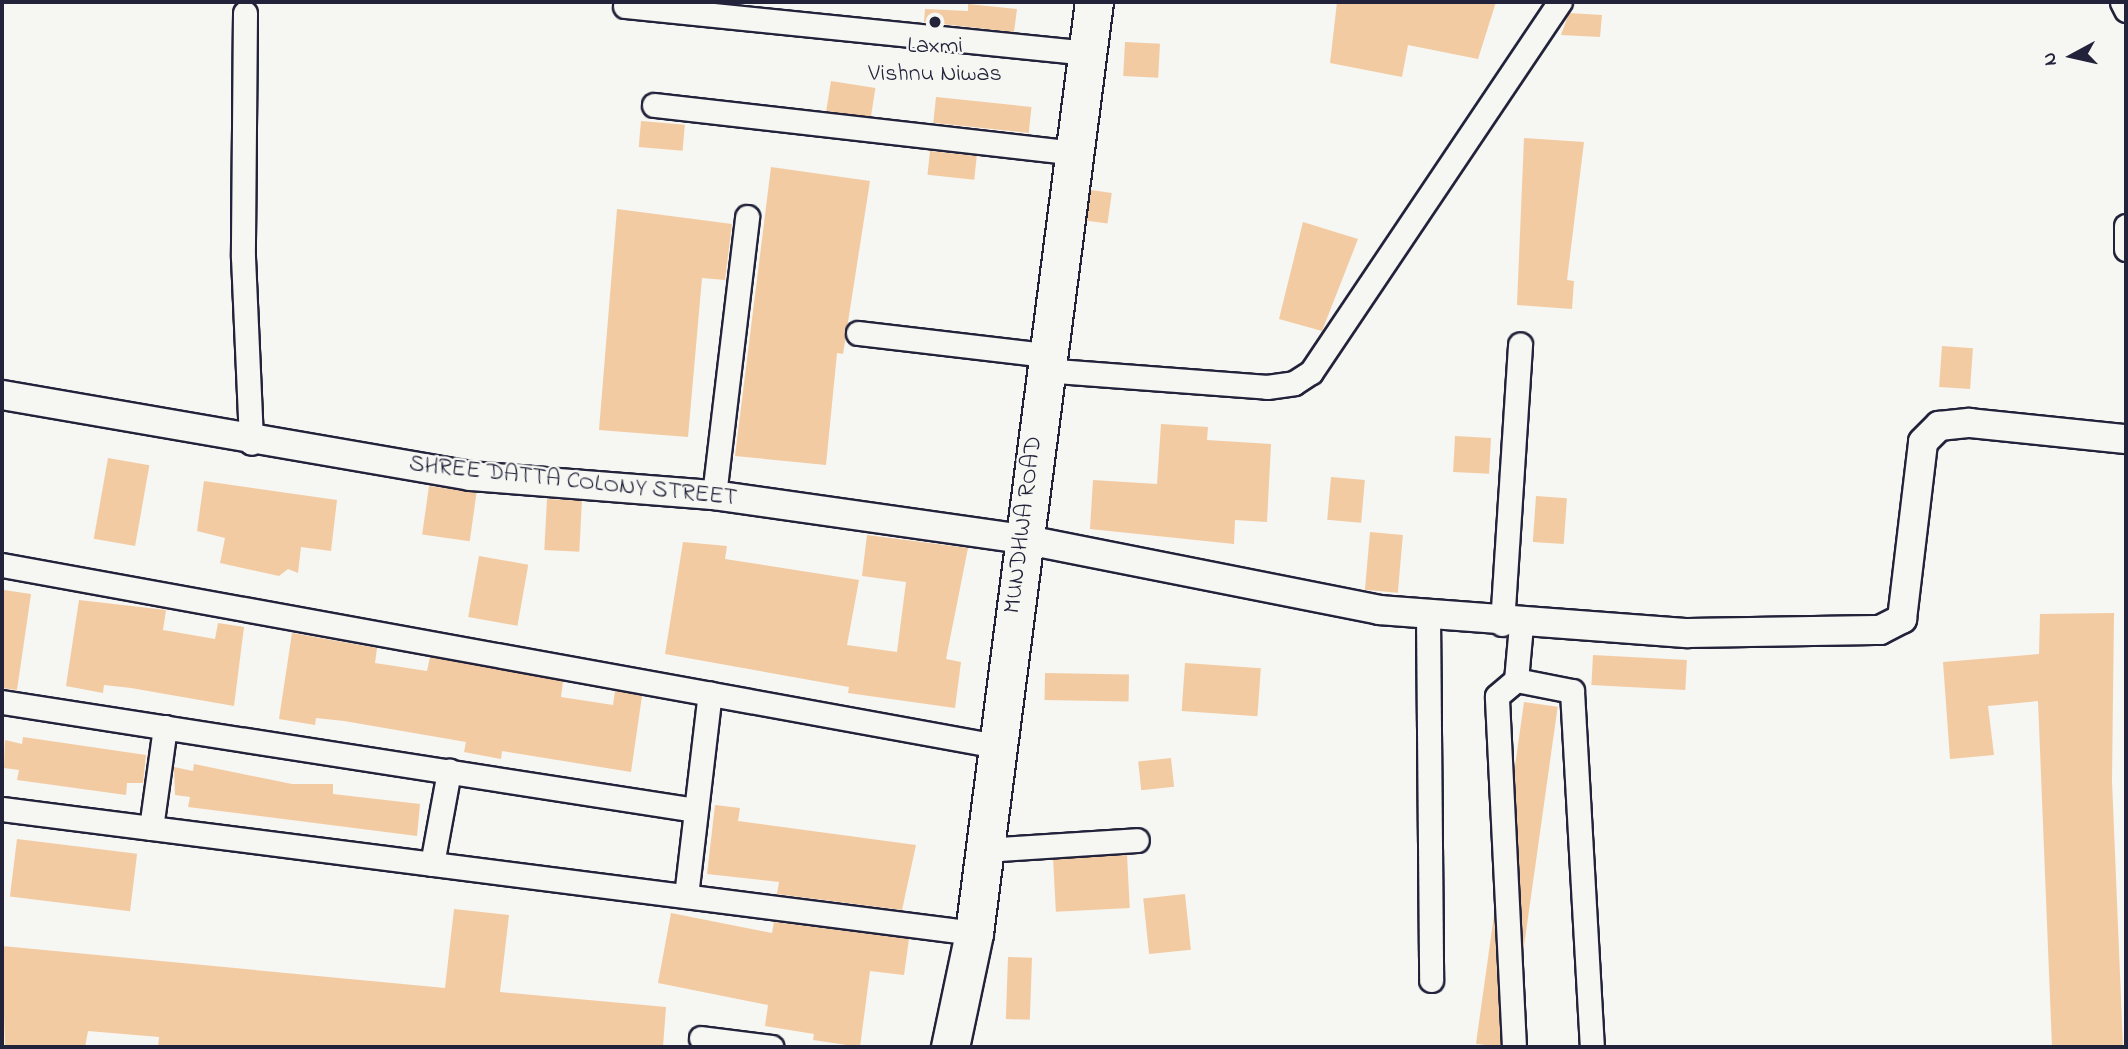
<!DOCTYPE html>
<style>
body{margin:0}
#map{position:relative;width:2128px;height:1049px;overflow:hidden;background:#f6f6f2;font-family:"Indie Flower",sans-serif}
div>[style]{position:absolute}
[style*='--x']{left:calc(var(--x)*1px);top:calc(var(--y)*1px);width:calc(var(--w)*1px);rotate:calc(var(--a)*1deg)}
.building>*{inset:0;background:#f3cba2;transform-origin:0 0}
.roads{filter:drop-shadow(2px 0 #22223b) drop-shadow(-2px 0 #22223b) drop-shadow(0 2px #22223b) drop-shadow(0 -2px #22223b)}
.minor>*{height:23px;margin:-11.5px;padding:0 11.5px;transform-origin:11.5px;border-radius:11.5px;background:#f6f6f2}
.tertiary>*{height:28px;margin:-14px;padding:0 14px;transform-origin:14px;border-radius:14px;background:#f6f6f2}
.primary>*{height:37px;margin:-18.5px;padding:0 18.5px;transform-origin:18.5px;border-radius:18.5px;background:#f6f6f2}
.dots>*{width:19px;height:19px;translate:-50% -50%;box-sizing:border-box;border:4px solid #f6f6f2;border-radius:50%}
span{translate:-50% -50%;white-space:nowrap;text-align:center;line-height:1.15;-webkit-text-stroke:5px #f6f6f2;paint-order:stroke}
.poi-label{font-size:24px;color:#22223b}
.street-label{font-size:24px;color:#22223b}
.frame{position:absolute;inset:0;border:4px solid #22223b;pointer-events:none}
.north{position:absolute;left:2037px;top:21px;width:70px;height:70px;-webkit-text-stroke:5px #f6f6f2;paint-order:stroke;rotate:262deg;font-size:19px;font-weight:700;line-height:28px;text-align:center;color:#22223b}
.north::after{content:'';display:block;margin:auto;width:24px;height:32px;background:#22223b;clip-path:polygon(50% 0,100% 100%,50% 72%,0 100%)}
</style>
<div id="map">
<div class="building">
<i style="clip-path:polygon(1337px 2px,1496px 2px,1478px 59px,1408px 45px,1402px 77px,1330px 63px)"></i>
<i style="clip-path:polygon(968px 4px,1017px 9px,1014px 32px,924px 22px,925px 9px,968px 11px)"></i>
<i style="clip-path:polygon(1569px 13px,1602px 15px,1600px 37px,1561px 35px)"></i>
<i style="left:1125px;top:42px;width:35px;height:34px;rotate:3deg"></i>
<i style="left:831px;top:81px;width:45px;height:30px;rotate:9deg"></i>
<i style="left:936px;top:97px;width:96px;height:26px;rotate:6deg"></i>
<i style="left:641px;top:121px;width:44px;height:26px;rotate:5deg"></i>
<i style="clip-path:polygon(1524px 138px,1584px 142px,1567px 280px,1574px 281px,1572px 309px,1517px 305px)"></i>
<i style="left:930px;top:151px;width:47px;height:24px;rotate:6deg"></i>
<i style="clip-path:polygon(771px 167px,870px 181px,843px 354px,837px 353px,826px 465px,735px 456px)"></i>
<i style="left:1091px;top:190px;width:21px;height:31px;rotate:8deg"></i>
<i style="clip-path:polygon(617px 209px,732px 224px,725px 280px,702px 278px,688px 437px,599px 430px)"></i>
<i style="clip-path:polygon(1303px 222px,1358px 239px,1322px 331px,1279px 319px)"></i>
<i style="left:1942px;top:346px;width:31px;height:41px;rotate:4deg"></i>
<i style="clip-path:polygon(1161px 424px,1208px 427px,1207px 440px,1271px 444px,1267px 522px,1235px 520px,1234px 544px,1090px 529px,1093px 480px,1157px 484px)"></i>
<i style="left:1455px;top:436px;width:36px;height:36px;rotate:3deg"></i>
<i style="left:108px;top:458px;width:42px;height:82px;rotate:10deg"></i>
<i style="left:1331px;top:477px;width:34px;height:43px;rotate:5deg"></i>
<i style="clip-path:polygon(204px 481px,337px 500px,331px 551px,301px 547px,298px 573px,288px 569px,279px 576px,220px 563px,225px 538px,197px 531px)"></i>
<i style="left:429px;top:486px;width:48px;height:49px;rotate:8deg"></i>
<i style="left:1536px;top:496px;width:31px;height:46px;rotate:4deg"></i>
<i style="left:547px;top:499px;width:35px;height:51px;rotate:3deg"></i>
<i style="left:1370px;top:532px;width:33px;height:58px;rotate:5deg"></i>
<i style="clip-path:polygon(867px 535px,968px 548px,946px 659px,961px 662px,955px 708px,848px 693px,849px 687px,665px 654px,683px 542px,727px 546px,725px 559px,859px 580px,847px 645px,897px 652px,906px 582px,862px 576px)"></i>
<i style="left:479px;top:556px;width:50px;height:62px;rotate:10deg"></i>
<i style="clip-path:polygon(4px 590px,31px 594px,17px 690px,2px 688px)"></i>
<i style="clip-path:polygon(79px 600px,166px 610px,163px 630px,215px 639px,218px 623px,244px 627px,234px 706px,131px 688px,104px 685px,103px 693px,66px 686px)"></i>
<i style="clip-path:polygon(2114px 613px,2112px 781px,2123px 1047px,2052px 1047px,2038px 701px,1988px 706px,1994px 755px,1950px 759px,1943px 662px,2039px 654px,2040px 614px)"></i>
<i style="clip-path:polygon(292px 633px,377px 648px,375px 663px,427px 671px,430px 657px,563px 681px,561px 697px,613px 705px,615px 691px,642px 696px,631px 772px,502px 751px,501px 759px,464px 752px,466px 742px,344px 721px,316px 718px,315px 725px,279px 719px)"></i>
<i style="left:1593px;top:655px;width:94px;height:30px;rotate:3deg"></i>
<i style="left:1185px;top:663px;width:76px;height:48px;rotate:4deg"></i>
<i style="left:1045px;top:673px;width:84px;height:27px;rotate:1deg"></i>
<i style="left:1524px;top:702px;width:34px;height:345px;rotate:8deg"></i>
<i style="clip-path:polygon(23px 737px,146px 755px,143px 783px,127px 783px,126px 795px,17px 780px,19px 770px,4px 768px,5px 740px,22px 744px)"></i>
<i style="left:1171px;top:758px;width:29px;height:33px;rotate:84deg"></i>
<i style="clip-path:polygon(194px 764px,292px 784px,333px 784px,333px 794px,420px 804px,417px 836px,188px 807px,190px 797px,175px 795px,174px 767px,193px 771px)"></i>
<i style="clip-path:polygon(715px 805px,740px 808px,738px 821px,916px 845px,902px 910px,777px 894px,779px 882px,707px 874px)"></i>
<i style="left:17px;top:839px;width:121px;height:58px;rotate:7deg"></i>
<i style="left:1127px;top:855px;width:53px;height:74px;rotate:87deg"></i>
<i style="left:1185px;top:894px;width:56px;height:42px;rotate:84deg"></i>
<i style="clip-path:polygon(454px 909px,509px 915px,500px 992px,666px 1007px,663px 1047px,158px 1047px,159px 1037px,88px 1031px,85px 1047px,5px 1047px,2px 946px,445px 988px)"></i>
<i style="clip-path:polygon(671px 913px,772px 933px,774px 922px,909px 939px,904px 975px,870px 971px,860px 1047px,813px 1040px,814px 1034px,765px 1026px,768px 1005px,658px 983px)"></i>
<i style="left:1008px;top:957px;width:24px;height:62px;rotate:2deg"></i>
</div>
<div class="roads">
<div class="minor">
<i style="--x:2122;--y:2;--w:9;--a:63"></i>
<i style="--x:625;--y:6;--w:464;--a:5.8"></i>
<i style="--x:245;--y:13;--w:244;--a:90.5"></i>
<i style="--x:243;--y:257;--w:186;--a:87.5"></i>
<i style="--x:654;--y:105;--w:423;--a:6.5"></i>
<i style="--x:2126;--y:226;--w:23;--a:90"></i>
<i style="--x:858;--y:333;--w:189;--a:6.7"></i>
<i style="--x:1043;--y:370;--w:225;--a:4.3"></i>
<i style="--x:1267;--y:387;--w:27;--a:-8"></i>
<i style="--x:1294;--y:383;--w:20;--a:-33"></i>
<i style="--x:1311;--y:372;--w:446;--a:-56.1"></i>
<i style="--x:714;--y:495;--w:280;--a:-83.2"></i>
<i style="--x:2;--y:565;--w:1011;--a:10.31"></i>
<i style="--x:1428;--y:616;--w:364;--a:89.5"></i>
<i style="--x:1502;--y:624;--w:280;--a:-86.3"></i>
<i style="--x:1516;--y:680;--w:57;--a:11.1"></i>
<i style="--x:1572;--y:691;--w:357;--a:86.8"></i>
<i style="--x:2;--y:702;--w:701;--a:8.86"></i>
<i style="--x:2;--y:809;--w:980;--a:7.27"></i>
<i style="--x:151;--y:828;--w:102;--a:-82.1"></i>
<i style="--x:984;--y:850;--w:153;--a:-3.7"></i>
<i style="--x:432;--y:864;--w:95;--a:-79.6"></i>
<i style="--x:686;--y:896;--w:204;--a:-83.3"></i>
<i style="--x:701;--y:1038;--w:71;--a:7.3"></i>
<i style="--x:1514;--y:1047;--w:351;--a:-92.8"></i>
<i style="--x:1497;--y:696;--w:25;--a:-40"></i>
<i style="--x:1516;--y:680;--w:55;--a:-84.8"></i>
</div>
<div class="tertiary">
<i style="--x:2;--y:395;--w:475;--a:9.8"></i>
<i style="--x:470;--y:476;--w:245;--a:4.5"></i>
<i style="--x:714;--y:495;--w:311;--a:8.1"></i>
<i style="--x:1022;--y:539;--w:364;--a:11.2"></i>
<i style="--x:1379;--y:610;--w:310;--a:4.3"></i>
<i style="--x:1688;--y:633;--w:192;--a:-0.9"></i>
<i style="--x:1880;--y:630;--w:25;--a:-27"></i>
<i style="--x:1902;--y:619;--w:178;--a:-83.2"></i>
<i style="--x:1923;--y:442;--w:23;--a:-45"></i>
<i style="--x:1939;--y:426;--w:31;--a:-6"></i>
<i style="--x:1970;--y:423;--w:157;--a:5.9"></i>
</div>
<div class="primary">
<i style="--x:950;--y:1047;--w:116;--a:-78.1"></i>
<i style="--x:974;--y:933;--w:939;--a:-82.66"></i>
</div>
</div>
<div class="dots">
<i style="left:935px;top:22px;background:#22223b"></i>
</div>
<div class="poi-label">
<span style="left:935px;top:61px">Laxmi<br>Vishnu Niwas</span>
</div>
<div class="street-label">
<span style="left:573px;top:482px;rotate:6deg">SHREE DATTA COLONY STREET</span>
<span style="left:1024px;top:525px;rotate:-83deg">MUNDHWA ROAD</span>
</div>
<div class="frame"></div>
<div class="north">N</div>
</div>
